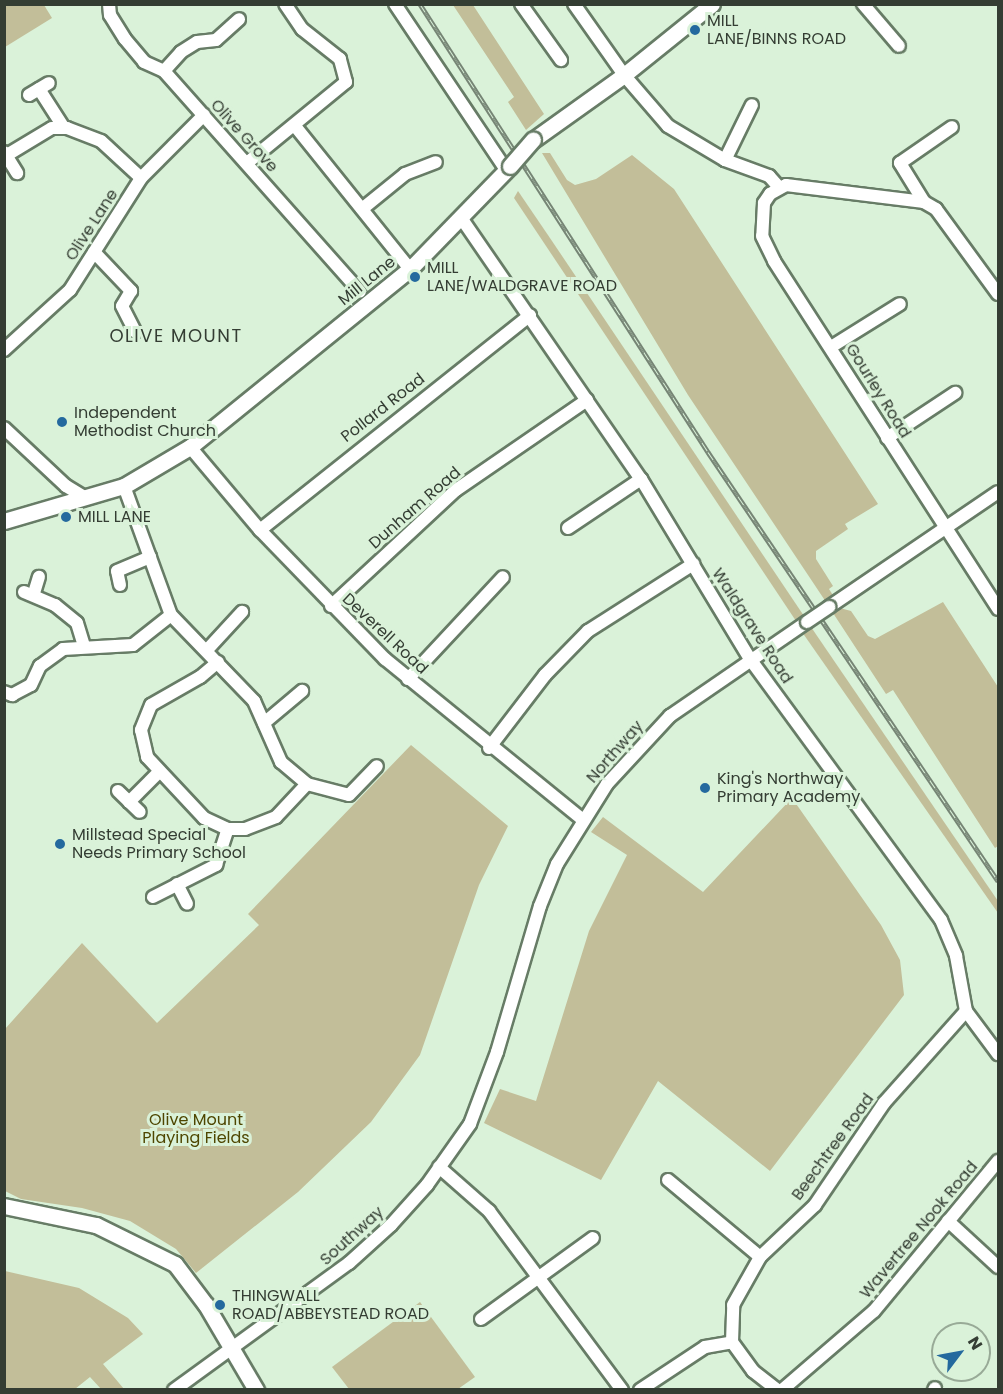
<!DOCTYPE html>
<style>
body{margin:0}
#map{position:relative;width:1003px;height:1394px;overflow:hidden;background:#daf2d9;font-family:Poppins,sans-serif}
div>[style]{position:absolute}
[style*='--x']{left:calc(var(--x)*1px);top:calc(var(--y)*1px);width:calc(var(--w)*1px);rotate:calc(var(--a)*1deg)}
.green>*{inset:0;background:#c2be99}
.roads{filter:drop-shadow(2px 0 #677c66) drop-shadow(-2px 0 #677c66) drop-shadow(0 2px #677c66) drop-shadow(0 -2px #677c66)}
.minor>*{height:12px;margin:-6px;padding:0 6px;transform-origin:6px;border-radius:6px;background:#fff}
.tertiary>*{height:15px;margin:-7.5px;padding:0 7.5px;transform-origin:7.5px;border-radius:7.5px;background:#fff}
.rail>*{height:5px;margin-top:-2.5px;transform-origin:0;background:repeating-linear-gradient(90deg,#daf2d9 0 9px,#768575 0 18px);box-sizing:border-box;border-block:2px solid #768575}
.bridges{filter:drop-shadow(2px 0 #677c66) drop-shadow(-2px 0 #677c66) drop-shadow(0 2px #677c66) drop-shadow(0 -2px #677c66)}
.minor-bridge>*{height:12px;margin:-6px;padding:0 6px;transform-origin:6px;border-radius:6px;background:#fff}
.tertiary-bridge>*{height:15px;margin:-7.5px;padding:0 7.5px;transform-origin:7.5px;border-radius:7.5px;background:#fff}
.dots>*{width:16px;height:16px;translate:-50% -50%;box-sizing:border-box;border:3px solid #daf2d9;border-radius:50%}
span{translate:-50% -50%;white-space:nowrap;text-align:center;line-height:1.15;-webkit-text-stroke:6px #daf2d9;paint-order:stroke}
.poi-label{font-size:16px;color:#343d33}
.left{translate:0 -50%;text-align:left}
.street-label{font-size:16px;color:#343d33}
.park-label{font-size:16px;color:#4e4600}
.neighbourhood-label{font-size:18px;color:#343d33;letter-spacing:1.5px}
.frame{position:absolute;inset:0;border:6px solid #343d33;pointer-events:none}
.north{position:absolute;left:931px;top:1322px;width:60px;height:60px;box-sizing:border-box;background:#daf2d9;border:2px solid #98aa97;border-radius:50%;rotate:58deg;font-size:16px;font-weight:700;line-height:24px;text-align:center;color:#343d33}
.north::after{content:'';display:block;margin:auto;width:21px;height:27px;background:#24699e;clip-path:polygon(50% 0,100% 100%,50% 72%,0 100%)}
</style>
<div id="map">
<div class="green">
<i style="clip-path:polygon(5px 4px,44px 5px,52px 18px,5px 47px)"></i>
<i style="clip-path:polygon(453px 5px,473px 5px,544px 114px,526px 130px,508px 102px,514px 97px)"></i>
<i style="clip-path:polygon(542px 153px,550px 153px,567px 180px,575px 185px,596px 179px,632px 155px,674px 189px,878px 504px,845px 524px,848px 529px,816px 551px,816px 559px,833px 586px,829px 589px,834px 597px,826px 602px,688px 395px)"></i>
<i style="clip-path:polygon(518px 191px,552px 241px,804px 616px,796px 621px,514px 198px)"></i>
<i style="clip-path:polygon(943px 602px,998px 687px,998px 846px,995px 848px,893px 690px,886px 694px,833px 613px,840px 608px,851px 611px,868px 636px,875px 639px)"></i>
<i style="clip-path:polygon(811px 627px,998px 901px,998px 913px,802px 632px)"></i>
<i style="clip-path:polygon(411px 745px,508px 826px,479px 885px,420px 1055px,371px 1122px,298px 1192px,196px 1273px,176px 1249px,130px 1221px,82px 1208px,21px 1199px,5px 1191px,5px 1029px,82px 943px,157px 1023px,259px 925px,248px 914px)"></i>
<i style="clip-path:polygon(792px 798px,881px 925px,900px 960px,904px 995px,770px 1171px,658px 1081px,601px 1180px,484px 1123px,500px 1089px,536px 1101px,589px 931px,627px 855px,591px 832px,603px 817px,703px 892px)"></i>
<i style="clip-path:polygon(5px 1271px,79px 1288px,128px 1318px,143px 1334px,103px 1364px,124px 1389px,101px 1389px,90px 1377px,75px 1389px,5px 1389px)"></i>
<i style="clip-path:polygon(420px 1302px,475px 1377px,458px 1389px,349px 1389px,332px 1367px)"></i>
</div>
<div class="roads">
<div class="minor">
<i style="--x:109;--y:4;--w:11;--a:85"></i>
<i style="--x:110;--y:15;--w:28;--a:58"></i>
<i style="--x:125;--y:39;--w:30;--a:50"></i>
<i style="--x:144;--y:62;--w:22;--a:24"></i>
<i style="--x:164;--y:71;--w:295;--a:48.4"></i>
<i style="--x:395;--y:4;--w:200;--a:56.2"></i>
<i style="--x:521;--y:4;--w:69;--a:54.5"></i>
<i style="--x:574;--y:4;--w:87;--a:54.8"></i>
<i style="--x:624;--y:75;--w:67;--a:49.2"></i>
<i style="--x:668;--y:126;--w:66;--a:30.8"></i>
<i style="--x:725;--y:160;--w:47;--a:20"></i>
<i style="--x:769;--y:176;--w:15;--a:48"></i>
<i style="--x:863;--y:4;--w:55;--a:49.4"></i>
<i style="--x:164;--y:71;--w:25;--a:-48"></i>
<i style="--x:181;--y:52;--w:19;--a:-32"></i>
<i style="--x:197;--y:42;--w:19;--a:-6"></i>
<i style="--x:216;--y:40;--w:31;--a:-42"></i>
<i style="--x:39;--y:89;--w:46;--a:57.3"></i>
<i style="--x:29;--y:95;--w:23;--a:-31"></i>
<i style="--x:295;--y:126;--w:184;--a:51.2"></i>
<i style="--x:4;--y:152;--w:25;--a:58"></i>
<i style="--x:7;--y:155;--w:52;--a:-31"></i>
<i style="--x:52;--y:128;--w:15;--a:0"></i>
<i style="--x:67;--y:128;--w:36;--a:21"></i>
<i style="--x:101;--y:141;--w:54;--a:42.8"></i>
<i style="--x:725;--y:160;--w:61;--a:-63.9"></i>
<i style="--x:247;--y:163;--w:128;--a:-39.3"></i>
<i style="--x:346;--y:82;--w:24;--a:-105"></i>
<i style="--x:340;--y:59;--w:48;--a:-141.7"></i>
<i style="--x:302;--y:29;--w:30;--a:-124"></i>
<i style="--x:924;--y:202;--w:46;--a:-121.6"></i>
<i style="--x:900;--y:163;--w:63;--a:-34.7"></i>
<i style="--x:362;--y:209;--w:55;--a:-39.1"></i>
<i style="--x:405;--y:174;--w:33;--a:-21"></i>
<i style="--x:462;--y:219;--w:316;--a:55.5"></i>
<i style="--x:641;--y:479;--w:210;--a:58.8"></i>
<i style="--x:750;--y:659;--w:323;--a:53.8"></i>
<i style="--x:941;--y:920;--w:39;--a:67"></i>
<i style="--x:956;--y:956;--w:56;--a:79.7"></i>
<i style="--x:966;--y:1011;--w:54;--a:53.3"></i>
<i style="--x:94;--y:252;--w:54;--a:46.5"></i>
<i style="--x:131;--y:291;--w:17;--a:121"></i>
<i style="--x:122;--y:306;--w:29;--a:63"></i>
<i style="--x:998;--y:294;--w:105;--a:-126.1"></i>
<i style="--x:936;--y:209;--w:14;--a:-150"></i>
<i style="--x:924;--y:202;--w:139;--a:-173"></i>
<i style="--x:786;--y:185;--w:18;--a:151"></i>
<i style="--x:770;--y:194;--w:11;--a:124"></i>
<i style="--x:764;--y:203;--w:33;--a:93"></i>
<i style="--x:762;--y:236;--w:28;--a:64"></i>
<i style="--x:774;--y:261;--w:414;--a:57.2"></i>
<i style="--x:831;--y:347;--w:81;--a:-31.9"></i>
<i style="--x:4;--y:350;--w:89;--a:-42.3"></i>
<i style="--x:70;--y:290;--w:133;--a:-57.6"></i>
<i style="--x:141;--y:178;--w:89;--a:-45"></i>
<i style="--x:4;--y:428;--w:85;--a:43.1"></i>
<i style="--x:66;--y:486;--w:23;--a:31"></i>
<i style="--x:887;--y:438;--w:82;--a:-33.5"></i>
<i style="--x:190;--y:447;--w:109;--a:49.9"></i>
<i style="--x:260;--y:530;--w:180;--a:45.9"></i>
<i style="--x:385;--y:659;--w:255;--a:39.1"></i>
<i style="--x:124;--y:486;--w:137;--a:70"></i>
<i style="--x:171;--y:615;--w:120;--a:46"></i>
<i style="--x:254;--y:701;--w:67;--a:66.1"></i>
<i style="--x:281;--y:762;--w:34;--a:40"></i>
<i style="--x:307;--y:784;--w:43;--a:14.7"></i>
<i style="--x:349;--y:795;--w:40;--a:-46"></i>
<i style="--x:568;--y:528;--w:88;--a:-33.9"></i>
<i style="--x:260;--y:530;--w:345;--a:-38.5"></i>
<i style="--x:120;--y:585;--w:14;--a:-102"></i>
<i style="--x:117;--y:571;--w:36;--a:-23"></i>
<i style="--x:24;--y:592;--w:34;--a:23"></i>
<i style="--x:55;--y:605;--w:28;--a:39"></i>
<i style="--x:77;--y:623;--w:24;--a:73"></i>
<i style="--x:34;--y:593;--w:17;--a:-73"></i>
<i style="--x:331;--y:606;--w:171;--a:-42.9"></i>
<i style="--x:456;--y:490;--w:159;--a:-34.5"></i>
<i style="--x:829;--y:607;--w:204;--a:-34.2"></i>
<i style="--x:207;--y:650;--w:52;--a:-47.4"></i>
<i style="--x:218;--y:662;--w:23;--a:140"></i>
<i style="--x:200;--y:677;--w:56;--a:150.3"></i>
<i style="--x:151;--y:705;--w:27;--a:112"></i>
<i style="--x:141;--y:730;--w:28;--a:77"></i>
<i style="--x:147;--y:757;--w:83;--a:46.9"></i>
<i style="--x:204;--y:818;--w:26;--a:25"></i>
<i style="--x:228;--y:829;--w:17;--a:0"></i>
<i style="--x:245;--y:829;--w:33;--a:-21"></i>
<i style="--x:276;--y:817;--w:45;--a:-46.8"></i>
<i style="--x:408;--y:679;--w:139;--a:-47"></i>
<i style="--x:4;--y:692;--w:9;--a:21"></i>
<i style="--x:12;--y:695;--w:21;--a:-28"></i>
<i style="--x:31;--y:685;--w:21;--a:-65"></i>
<i style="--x:40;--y:666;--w:29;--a:-36"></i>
<i style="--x:63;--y:649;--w:70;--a:-3.3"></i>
<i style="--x:133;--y:645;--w:48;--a:-38.3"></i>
<i style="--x:264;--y:723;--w:50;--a:-40.1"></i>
<i style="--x:489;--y:748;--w:92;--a:-52.5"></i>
<i style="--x:545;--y:675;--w:62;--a:-45.7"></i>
<i style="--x:588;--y:631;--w:125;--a:-32.5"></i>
<i style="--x:118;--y:791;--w:30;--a:44"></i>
<i style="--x:129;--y:802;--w:42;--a:-45"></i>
<i style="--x:177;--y:884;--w:22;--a:63"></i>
<i style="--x:153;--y:897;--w:71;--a:-26.9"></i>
<i style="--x:216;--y:865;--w:38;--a:-72"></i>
<i style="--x:439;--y:1167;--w:67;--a:41.3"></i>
<i style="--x:489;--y:1211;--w:223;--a:53.4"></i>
<i style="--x:668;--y:1180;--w:120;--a:39.9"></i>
<i style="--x:948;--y:1221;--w:68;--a:42.6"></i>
<i style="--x:481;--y:1319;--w:138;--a:-35.9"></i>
<i style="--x:732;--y:1342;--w:37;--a:-88"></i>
<i style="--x:733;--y:1305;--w:55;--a:-60.6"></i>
<i style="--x:760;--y:1257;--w:76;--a:-43.4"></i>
<i style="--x:815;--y:1205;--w:123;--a:-55.9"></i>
<i style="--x:884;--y:1103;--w:123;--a:-48.3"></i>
<i style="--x:174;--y:1390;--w:216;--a:-36"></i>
<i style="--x:349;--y:1263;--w:57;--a:-42.1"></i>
<i style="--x:391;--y:1225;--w:54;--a:-48"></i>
<i style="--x:427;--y:1185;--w:75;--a:-54.8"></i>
<i style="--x:470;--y:1124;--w:77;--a:-69.4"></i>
<i style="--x:497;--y:1052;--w:152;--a:-73.6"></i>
<i style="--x:540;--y:906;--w:45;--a:-68"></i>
<i style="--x:557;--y:864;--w:94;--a:-58"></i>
<i style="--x:607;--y:784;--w:93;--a:-47.2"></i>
<i style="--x:670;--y:716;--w:166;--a:-34.5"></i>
<i style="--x:640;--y:1390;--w:78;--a:-33.5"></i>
<i style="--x:705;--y:1347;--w:27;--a:-10"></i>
<i style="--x:732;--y:1342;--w:36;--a:54"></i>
<i style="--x:753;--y:1371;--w:31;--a:38"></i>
<i style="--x:782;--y:1390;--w:121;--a:-40.7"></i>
<i style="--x:874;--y:1311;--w:195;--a:-50.4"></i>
<i style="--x:934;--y:1390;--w:2;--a:-63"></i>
</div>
<div class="tertiary">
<i style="--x:533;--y:140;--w:112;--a:-35.5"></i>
<i style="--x:624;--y:75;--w:113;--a:-38.9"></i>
<i style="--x:4;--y:521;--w:125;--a:-16.3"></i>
<i style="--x:124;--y:486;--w:77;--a:-30.6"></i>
<i style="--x:190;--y:447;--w:283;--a:-39"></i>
<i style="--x:410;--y:269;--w:144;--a:-45.8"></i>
<i style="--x:4;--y:1206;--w:94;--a:11.7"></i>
<i style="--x:96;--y:1225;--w:88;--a:26.3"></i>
<i style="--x:175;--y:1264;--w:51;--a:52.9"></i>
<i style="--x:206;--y:1305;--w:99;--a:59.5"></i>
</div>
</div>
<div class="rail">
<i style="--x:420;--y:4;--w:533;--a:57.26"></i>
<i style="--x:708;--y:452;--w:518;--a:55.94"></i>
</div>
<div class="bridges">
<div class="minor-bridge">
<i style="--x:807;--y:622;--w:27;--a:-34"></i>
</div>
<div class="tertiary-bridge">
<i style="--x:510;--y:166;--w:35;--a:-49"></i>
</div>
</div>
<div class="dots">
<i style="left:695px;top:30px;background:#24699e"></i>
<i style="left:415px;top:277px;background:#24699e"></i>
<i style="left:62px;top:422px;background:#24699e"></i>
<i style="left:66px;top:517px;background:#24699e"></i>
<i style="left:705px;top:788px;background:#24699e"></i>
<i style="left:60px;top:844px;background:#24699e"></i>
<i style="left:220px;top:1305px;background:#24699e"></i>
</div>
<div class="poi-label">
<span class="left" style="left:707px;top:30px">MILL<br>LANE/BINNS ROAD</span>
<span class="left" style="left:427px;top:277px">MILL<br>LANE/WALDGRAVE ROAD</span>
<span class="left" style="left:74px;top:422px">Independent<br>Methodist Church</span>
<span class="left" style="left:78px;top:517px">MILL LANE</span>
<span class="left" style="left:717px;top:788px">King's Northway<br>Primary Academy</span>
<span class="left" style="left:72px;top:844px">Millstead Special<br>Needs Primary School</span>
<span class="left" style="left:232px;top:1305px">THINGWALL<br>ROAD/ABBEYSTEAD ROAD</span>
</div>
<div class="street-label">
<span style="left:244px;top:136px;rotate:48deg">Olive Grove</span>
<span style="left:92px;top:225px;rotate:-57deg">Olive Lane</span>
<span style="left:367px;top:281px;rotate:-39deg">Mill Lane</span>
<span style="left:878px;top:391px;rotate:58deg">Gourley Road</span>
<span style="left:383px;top:408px;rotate:-38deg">Pollard Road</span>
<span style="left:415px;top:508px;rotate:-41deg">Dunham Road</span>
<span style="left:752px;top:626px;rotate:57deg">Waldgrave Road</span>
<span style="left:385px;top:634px;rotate:43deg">Deverell Road</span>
<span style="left:615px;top:752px;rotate:-49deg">Northway</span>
<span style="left:833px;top:1147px;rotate:-54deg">Beechtree Road</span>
<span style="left:919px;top:1230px;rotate:-50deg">Wavertree Nook Road</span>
<span style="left:352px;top:1236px;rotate:-42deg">Southway</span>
</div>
<div class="park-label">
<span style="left:196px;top:1129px">Olive Mount<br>Playing Fields</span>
</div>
<div class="neighbourhood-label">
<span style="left:176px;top:336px">OLIVE MOUNT</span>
</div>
<div class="frame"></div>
<div class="north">N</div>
</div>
